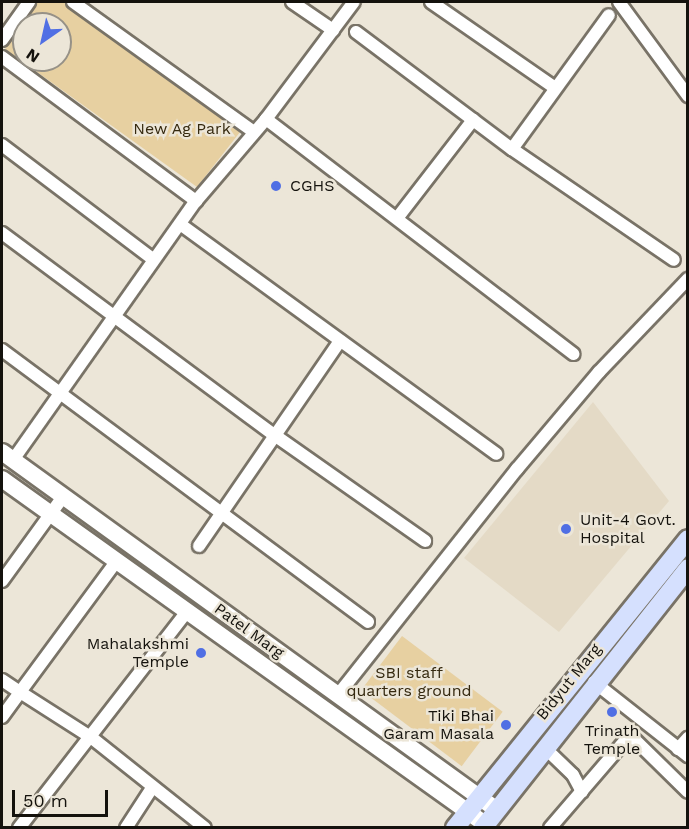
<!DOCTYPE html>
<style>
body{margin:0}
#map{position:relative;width:689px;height:829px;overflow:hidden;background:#ece6d8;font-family:"Work Sans",sans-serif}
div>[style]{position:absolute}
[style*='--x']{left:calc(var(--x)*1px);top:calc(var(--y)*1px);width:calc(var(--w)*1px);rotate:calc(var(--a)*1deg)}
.built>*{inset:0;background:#e4dac6}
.green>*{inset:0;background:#e7d0a1;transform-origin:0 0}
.roads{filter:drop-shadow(2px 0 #797367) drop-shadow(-2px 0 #797367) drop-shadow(0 2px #797367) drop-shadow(0 -2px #797367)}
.street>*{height:12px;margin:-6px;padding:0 6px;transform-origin:6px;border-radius:6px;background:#fff}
.secondary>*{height:16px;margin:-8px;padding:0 8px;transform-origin:8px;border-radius:8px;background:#fff}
.primary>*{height:18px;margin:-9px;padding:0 9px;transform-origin:9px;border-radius:9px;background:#d5e0fe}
.dots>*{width:16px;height:16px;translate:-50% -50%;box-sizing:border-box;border:3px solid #ece6d8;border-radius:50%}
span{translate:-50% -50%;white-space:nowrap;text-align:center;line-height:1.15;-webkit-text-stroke:5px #ece6d8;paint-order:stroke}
.park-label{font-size:16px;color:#35290f}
.poi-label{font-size:16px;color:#14120d}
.left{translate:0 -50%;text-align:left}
.right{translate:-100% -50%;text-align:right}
.street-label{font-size:16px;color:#14120d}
.frame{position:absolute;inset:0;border:3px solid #14120d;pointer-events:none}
.north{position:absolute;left:12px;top:12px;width:60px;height:60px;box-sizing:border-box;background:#ece6d8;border:2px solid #969187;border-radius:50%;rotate:214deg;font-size:16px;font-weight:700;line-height:24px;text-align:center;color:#14120d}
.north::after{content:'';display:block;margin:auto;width:21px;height:27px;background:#506fe4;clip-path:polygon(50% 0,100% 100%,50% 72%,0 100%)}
.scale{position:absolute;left:12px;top:790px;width:96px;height:27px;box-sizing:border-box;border:3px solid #14120d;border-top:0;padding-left:8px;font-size:18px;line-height:21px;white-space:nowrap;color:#14120d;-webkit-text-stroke:4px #ece6d8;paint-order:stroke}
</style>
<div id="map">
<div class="built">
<i style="clip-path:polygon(593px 402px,669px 501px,559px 632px,464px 558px)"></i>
</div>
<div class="green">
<i style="clip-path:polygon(evenodd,38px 2px,69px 2px,244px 127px,197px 187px,5px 49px,38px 2px,24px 24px,60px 24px,60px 60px,24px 60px,24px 24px)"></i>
<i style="left:402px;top:636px;width:126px;height:68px;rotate:37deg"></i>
</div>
<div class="roads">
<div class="street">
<i style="--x:73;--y:2;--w:223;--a:35.7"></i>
<i style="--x:292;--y:2;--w:50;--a:34.3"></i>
<i style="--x:431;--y:2;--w:151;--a:34.7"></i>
<i style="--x:619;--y:2;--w:117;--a:53.7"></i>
<i style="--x:356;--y:32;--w:195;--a:36.9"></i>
<i style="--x:512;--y:149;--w:196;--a:34.4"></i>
<i style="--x:2;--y:40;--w:47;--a:-54.6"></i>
<i style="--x:2;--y:57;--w:242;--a:36.6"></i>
<i style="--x:266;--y:119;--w:387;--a:37.4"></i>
<i style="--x:2;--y:145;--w:189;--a:37.1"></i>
<i style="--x:512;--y:149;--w:165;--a:-54.1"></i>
<i style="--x:398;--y:217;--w:123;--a:-52.3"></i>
<i style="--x:180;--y:224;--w:391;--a:36"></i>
<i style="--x:2;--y:233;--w:337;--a:36.6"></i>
<i style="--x:273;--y:434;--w:186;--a:35.1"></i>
<i style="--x:2;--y:350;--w:456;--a:36.6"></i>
<i style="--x:13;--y:460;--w:317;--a:-54.8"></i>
<i style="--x:196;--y:201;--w:108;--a:-49.5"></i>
<i style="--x:266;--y:119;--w:146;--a:-53.1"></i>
<i style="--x:199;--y:546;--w:249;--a:-55.5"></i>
<i style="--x:2;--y:581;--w:102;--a:-54.1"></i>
<i style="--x:2;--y:680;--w:22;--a:34"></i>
<i style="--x:20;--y:692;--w:160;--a:-53.6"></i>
<i style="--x:594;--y:682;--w:120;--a:38.2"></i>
<i style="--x:337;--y:696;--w:290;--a:-51.6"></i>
<i style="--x:517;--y:469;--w:127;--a:-49.8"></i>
<i style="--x:599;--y:372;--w:129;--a:-46.3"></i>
<i style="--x:2;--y:717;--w:31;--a:-54"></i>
<i style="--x:20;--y:692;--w:85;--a:32.6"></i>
<i style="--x:92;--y:738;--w:144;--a:38.5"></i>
<i style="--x:544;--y:747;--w:40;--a:44"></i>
<i style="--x:573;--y:775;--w:19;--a:62"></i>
<i style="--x:678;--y:749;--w:15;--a:-48"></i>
<i style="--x:19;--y:828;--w:272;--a:-52.2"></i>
<i style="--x:126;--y:828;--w:48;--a:-57"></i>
<i style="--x:550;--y:828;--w:123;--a:-49.3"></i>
<i style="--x:630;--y:735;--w:81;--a:44.5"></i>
</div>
<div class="secondary">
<i style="--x:2;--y:452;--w:611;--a:35.88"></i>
<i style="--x:2;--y:479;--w:594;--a:35.54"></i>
</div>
<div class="primary">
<i style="--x:455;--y:828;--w:371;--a:-51.1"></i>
<i style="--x:483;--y:828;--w:331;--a:-51.7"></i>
</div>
</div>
<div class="dots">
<i style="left:276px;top:186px;background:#506fe4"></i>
<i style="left:566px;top:529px;background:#506fe4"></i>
<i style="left:201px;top:653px;background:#506fe4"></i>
<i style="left:612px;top:712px;background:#506fe4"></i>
<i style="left:506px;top:725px;background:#506fe4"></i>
</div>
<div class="park-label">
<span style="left:182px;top:129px">New Ag Park</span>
<span style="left:409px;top:682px">SBI staff<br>quarters ground</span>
</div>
<div class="poi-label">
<span class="left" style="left:290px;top:186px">CGHS</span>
<span class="left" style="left:580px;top:529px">Unit-4 Govt.<br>Hospital</span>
<span class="right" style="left:189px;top:653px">Mahalakshmi<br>Temple</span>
<span class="right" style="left:494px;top:725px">Tiki Bhai<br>Garam Masala</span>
<span style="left:612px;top:740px">Trinath<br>Temple</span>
</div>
<div class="street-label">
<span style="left:249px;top:631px;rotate:36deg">Patel Marg</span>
<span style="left:569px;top:682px;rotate:-51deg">Bidyut Marg</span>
</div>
<div class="frame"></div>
<div class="north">N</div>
<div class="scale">50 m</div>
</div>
